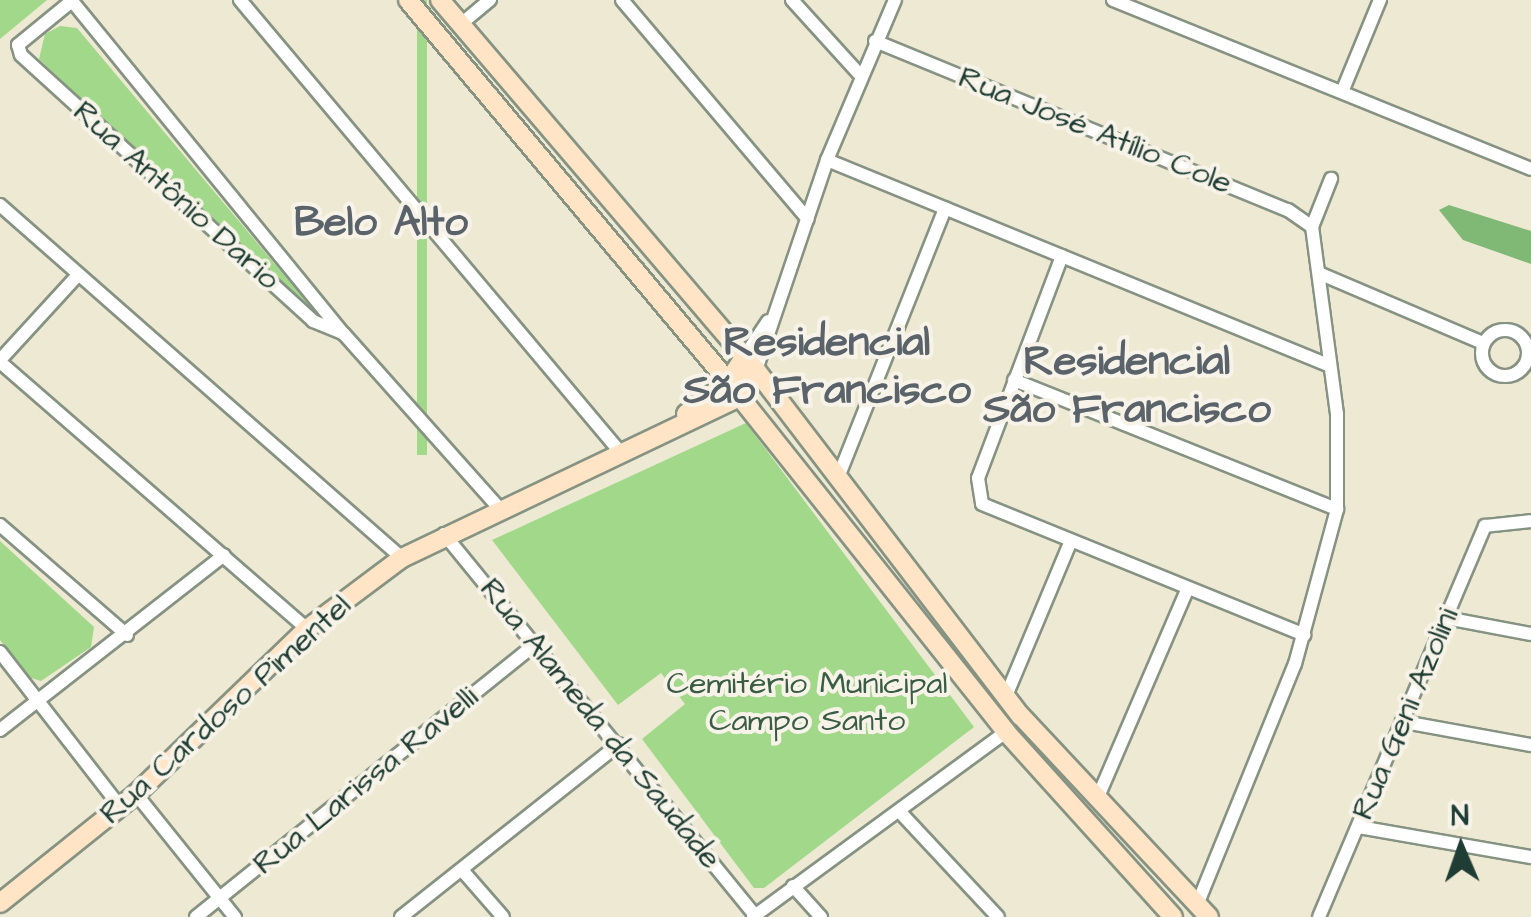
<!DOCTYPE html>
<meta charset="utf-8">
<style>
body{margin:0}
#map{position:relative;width:1531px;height:917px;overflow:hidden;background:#eee9d2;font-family:"Architects Daughter",sans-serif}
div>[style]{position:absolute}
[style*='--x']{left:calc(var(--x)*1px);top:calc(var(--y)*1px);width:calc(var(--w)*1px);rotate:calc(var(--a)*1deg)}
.green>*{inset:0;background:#a1d88a;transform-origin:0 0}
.forest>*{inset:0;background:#80b876}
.roads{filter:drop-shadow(2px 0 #869383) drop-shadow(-2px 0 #869383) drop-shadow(0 2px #869383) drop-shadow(0 -2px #869383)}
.street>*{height:12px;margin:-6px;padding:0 6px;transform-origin:6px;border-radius:6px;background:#fff}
.street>.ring{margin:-6px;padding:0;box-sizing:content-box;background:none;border:12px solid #fff;border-radius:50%}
.secondary>*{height:18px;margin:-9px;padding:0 9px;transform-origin:9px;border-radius:9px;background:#ffe4c6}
span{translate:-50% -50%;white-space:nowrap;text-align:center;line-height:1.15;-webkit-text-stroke:8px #f7f3e8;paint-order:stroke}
.street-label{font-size:32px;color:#1f3d34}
.park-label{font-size:32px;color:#395c45}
.district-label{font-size:42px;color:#5a626a;font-weight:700}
.north{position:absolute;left:1411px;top:797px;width:100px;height:100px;-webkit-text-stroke:8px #f7f3e8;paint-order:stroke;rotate:358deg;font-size:28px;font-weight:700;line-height:40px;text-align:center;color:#1f3d34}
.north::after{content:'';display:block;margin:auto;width:35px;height:45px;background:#1f3d34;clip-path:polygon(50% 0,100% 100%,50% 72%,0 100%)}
</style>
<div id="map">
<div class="green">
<i style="clip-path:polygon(0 0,47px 0,0 39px)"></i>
<i style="left:417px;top:0;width:10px;height:455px"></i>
<i style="clip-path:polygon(60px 26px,77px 28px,315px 312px,308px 313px,39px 59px,45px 34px)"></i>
<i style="clip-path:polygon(746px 423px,974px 727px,764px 888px,754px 888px,642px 739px,685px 704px,661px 673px,618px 705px,492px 540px)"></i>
<i style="clip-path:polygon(0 541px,94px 627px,91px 647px,41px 681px,28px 677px,0 640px)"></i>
</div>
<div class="forest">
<i style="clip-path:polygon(1449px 205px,1531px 231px,1531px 264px,1463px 240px,1439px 210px)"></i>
</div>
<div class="roads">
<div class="street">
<i style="--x:73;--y:0;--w:71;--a:140.7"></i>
<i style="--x:18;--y:45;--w:10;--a:73"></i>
<i style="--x:21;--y:55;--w:395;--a:42.3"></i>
<i style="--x:313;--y:321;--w:31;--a:22"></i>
<i style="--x:240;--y:0;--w:592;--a:49.93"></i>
<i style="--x:622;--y:0;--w:287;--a:49.7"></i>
<i style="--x:792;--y:0;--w:101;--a:47.8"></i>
<i style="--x:1113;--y:0;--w:451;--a:22"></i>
<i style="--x:72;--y:1;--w:430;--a:50.8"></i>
<i style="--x:344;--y:334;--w:232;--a:48.3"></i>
<i style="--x:461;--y:24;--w:38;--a:-40"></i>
<i style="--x:875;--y:41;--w:446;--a:22.3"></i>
<i style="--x:1288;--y:210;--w:29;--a:35"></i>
<i style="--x:1342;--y:92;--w:100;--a:-67.6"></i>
<i style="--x:827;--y:160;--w:541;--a:22.25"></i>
<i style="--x:0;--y:205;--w:535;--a:41.29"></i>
<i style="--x:1062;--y:256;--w:237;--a:110.7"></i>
<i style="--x:978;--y:478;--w:26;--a:81"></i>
<i style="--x:982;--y:504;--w:348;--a:22.1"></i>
<i style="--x:1321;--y:274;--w:176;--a:23.1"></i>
<i class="ring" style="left:1482px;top:330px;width:34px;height:34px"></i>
<i style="--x:744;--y:357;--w:43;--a:-56.3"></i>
<i style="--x:0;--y:360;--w:115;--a:-47.5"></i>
<i style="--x:0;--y:362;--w:407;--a:41"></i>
<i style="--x:756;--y:370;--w:222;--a:-71.3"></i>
<i style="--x:827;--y:160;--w:174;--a:-67"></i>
<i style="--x:1014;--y:380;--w:348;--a:21.8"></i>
<i style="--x:839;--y:475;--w:287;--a:-68.3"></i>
<i style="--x:0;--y:525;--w:168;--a:40.9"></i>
<i style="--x:444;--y:534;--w:492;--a:50.8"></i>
<i style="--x:1446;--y:618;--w:86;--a:10.7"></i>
<i style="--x:0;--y:652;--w:197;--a:52.2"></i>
<i style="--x:1006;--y:696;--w:166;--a:-67.3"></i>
<i style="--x:1404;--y:722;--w:129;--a:10.3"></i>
<i style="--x:0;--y:730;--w:284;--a:-38"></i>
<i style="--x:136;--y:794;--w:158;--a:51.2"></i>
<i style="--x:1097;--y:799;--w:228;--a:-66.7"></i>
<i style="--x:899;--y:811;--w:145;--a:47"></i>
<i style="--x:1359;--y:827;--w:175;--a:9.9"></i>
<i style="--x:462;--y:870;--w:62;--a:48.9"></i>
<i style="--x:793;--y:886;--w:42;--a:47.9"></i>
<i style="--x:1197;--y:905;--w:260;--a:-67.9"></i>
<i style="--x:1295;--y:664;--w:161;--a:-74.8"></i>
<i style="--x:1337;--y:509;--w:95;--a:-90"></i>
<i style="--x:1337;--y:414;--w:189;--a:-97.6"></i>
<i style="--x:1312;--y:227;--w:52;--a:-68.4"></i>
<i style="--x:196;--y:917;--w:436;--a:-38.8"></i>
<i style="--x:401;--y:917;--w:278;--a:-38.4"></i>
<i style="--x:753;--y:917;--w:313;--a:-36.2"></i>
<i style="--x:1319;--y:917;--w:425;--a:-67"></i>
<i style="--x:1485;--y:526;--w:46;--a:-6.2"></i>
</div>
<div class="secondary">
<i style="--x:408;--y:0;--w:498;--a:50"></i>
<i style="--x:728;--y:382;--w:447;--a:51.5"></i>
<i style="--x:1006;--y:732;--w:249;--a:47.9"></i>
<i style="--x:440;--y:0;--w:487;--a:49.5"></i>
<i style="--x:756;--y:370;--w:436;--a:52.6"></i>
<i style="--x:1021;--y:716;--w:275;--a:46.9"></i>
<i style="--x:686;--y:414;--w:53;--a:-37.3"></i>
<i style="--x:728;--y:382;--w:30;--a:-57"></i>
<i style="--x:0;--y:903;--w:174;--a:-38.7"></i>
<i style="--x:136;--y:794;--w:238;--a:-44"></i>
<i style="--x:307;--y:629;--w:119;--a:-36.8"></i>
<i style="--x:402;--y:558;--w:374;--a:-25.5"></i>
<i style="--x:740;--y:397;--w:31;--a:-59"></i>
</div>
</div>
<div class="street-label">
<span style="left:1095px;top:131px;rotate:22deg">Rua José Atílio Cole</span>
<span style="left:176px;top:196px;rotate:42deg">Rua Antônio Dario</span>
<span style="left:226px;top:710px;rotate:-42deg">Rua Cardoso Pimentel</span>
<span style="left:1406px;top:714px;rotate:-67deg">Rua Geni Azolini</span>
<span style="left:600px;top:724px;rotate:51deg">Rua Alameda da Saudade</span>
<span style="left:366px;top:781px;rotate:-39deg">Rua Larissa Ravelli</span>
</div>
<div class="park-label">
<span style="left:807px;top:703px">Cemitério Municipal<br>Campo Santo</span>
</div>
<div class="district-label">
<span style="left:381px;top:223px">Belo Alto</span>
<span style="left:827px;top:367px">Residencial<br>São Francisco</span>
<span style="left:1127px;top:386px">Residencial<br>São Francisco</span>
</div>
<div class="north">N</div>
</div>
